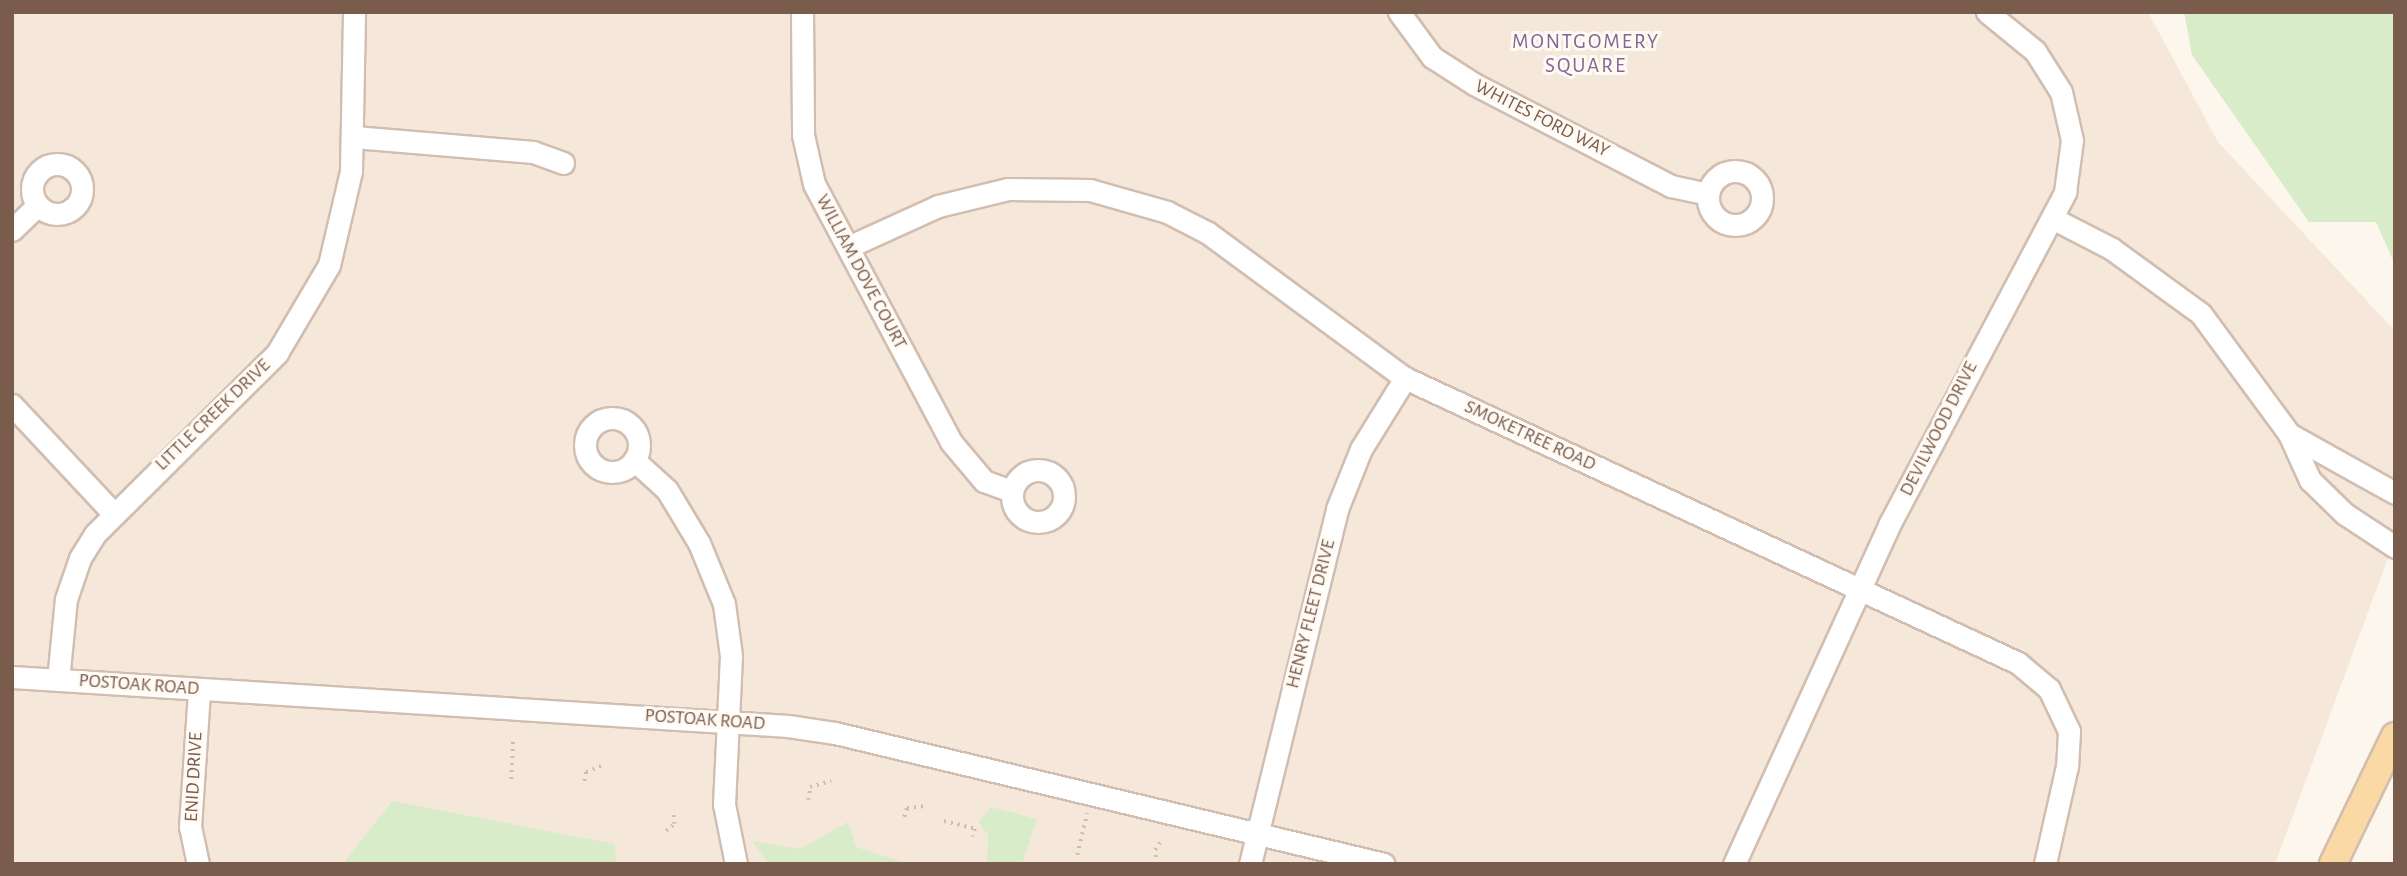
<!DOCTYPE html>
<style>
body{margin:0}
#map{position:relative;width:2407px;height:876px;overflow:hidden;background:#fdf6ec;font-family:"Alegreya Sans",sans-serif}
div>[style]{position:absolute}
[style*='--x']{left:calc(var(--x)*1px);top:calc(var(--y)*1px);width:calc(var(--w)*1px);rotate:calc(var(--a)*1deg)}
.residential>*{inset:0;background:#f5e8da}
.green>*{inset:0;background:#d8ecc9}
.path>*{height:3.5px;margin-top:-1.75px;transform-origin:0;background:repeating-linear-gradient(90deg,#d9b8a5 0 2px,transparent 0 7px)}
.roads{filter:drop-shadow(2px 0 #d1beb0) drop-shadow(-2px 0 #d1beb0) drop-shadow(0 2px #d1beb0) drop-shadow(0 -2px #d1beb0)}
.minor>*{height:21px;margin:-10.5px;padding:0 10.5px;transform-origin:10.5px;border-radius:10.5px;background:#fff}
.minor>.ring{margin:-10.5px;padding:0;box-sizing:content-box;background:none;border:21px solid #fff;border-radius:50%}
.major>*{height:26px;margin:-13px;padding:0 13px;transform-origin:13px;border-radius:13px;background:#fbd9a5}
span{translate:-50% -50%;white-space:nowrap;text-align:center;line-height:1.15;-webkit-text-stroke:6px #fffaf3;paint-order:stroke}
.street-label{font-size:19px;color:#7a5c4d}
.neighbourhood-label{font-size:21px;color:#846695;letter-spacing:2px}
.frame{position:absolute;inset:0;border:14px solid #7a5c4d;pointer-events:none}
</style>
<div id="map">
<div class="residential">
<i style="clip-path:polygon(12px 12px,2148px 12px,2218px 142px,2395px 331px,2395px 539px,2275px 864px,12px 864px)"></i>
</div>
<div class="green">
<i style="clip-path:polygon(2184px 12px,2395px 12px,2395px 265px,2376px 222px,2309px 222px,2192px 55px)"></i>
<i style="clip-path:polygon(392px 801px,615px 844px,616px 864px,343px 864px)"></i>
<i style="clip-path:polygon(991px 807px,1037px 819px,1022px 864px,987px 864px,988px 835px,979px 822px)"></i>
<i style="clip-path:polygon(848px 822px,856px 847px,909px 864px,769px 864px,752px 841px,800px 849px)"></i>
</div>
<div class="path">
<i style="--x:511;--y:779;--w:40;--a:-87.1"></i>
<i style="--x:584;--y:781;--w:9;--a:-77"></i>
<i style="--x:586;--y:772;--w:18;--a:-22"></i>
<i style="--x:808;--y:800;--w:13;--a:-81"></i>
<i style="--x:810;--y:787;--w:22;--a:-16"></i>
<i style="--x:904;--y:817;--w:9;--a:-72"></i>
<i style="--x:907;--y:808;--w:18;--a:-6"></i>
<i style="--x:944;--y:821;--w:32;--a:14"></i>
<i style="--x:975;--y:829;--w:8;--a:104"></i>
<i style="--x:666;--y:831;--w:11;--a:-41"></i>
<i style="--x:674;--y:824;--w:14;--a:-94"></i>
<i style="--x:1077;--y:855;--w:43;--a:-76.6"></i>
<i style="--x:1156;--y:864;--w:14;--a:-94"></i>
<i style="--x:1155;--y:850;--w:9;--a:-58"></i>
</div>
<div class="roads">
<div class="minor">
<i style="--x:802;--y:12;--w:123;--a:89.5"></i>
<i style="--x:803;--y:135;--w:50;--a:77.3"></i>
<i style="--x:814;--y:184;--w:292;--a:62"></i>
<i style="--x:951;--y:442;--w:51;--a:49.8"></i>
<i style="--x:984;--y:481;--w:30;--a:20"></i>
<i style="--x:1399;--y:12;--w:56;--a:53.7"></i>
<i style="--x:1432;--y:57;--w:50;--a:32.7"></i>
<i style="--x:1474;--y:84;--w:222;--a:27.4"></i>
<i style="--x:1671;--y:186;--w:38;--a:12"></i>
<i style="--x:354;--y:137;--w:180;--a:4.8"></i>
<i style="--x:533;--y:152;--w:32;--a:20"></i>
<i class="ring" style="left:32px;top:164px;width:29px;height:29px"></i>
<i class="ring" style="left:1708px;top:171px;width:33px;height:33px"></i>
<i style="--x:2052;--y:218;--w:68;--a:27.3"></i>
<i style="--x:2112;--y:249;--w:110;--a:36.1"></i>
<i style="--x:2201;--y:314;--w:149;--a:53.7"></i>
<i style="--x:2289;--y:434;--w:51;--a:65.5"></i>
<i style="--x:2310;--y:480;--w:49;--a:44.2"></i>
<i style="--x:2345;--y:514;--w:60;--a:33.4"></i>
<i style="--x:12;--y:230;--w:36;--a:-44"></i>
<i style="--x:848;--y:247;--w:99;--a:-24.5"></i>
<i style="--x:938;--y:206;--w:72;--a:-13.7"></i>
<i style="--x:1008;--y:189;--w:82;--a:0.7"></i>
<i style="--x:1090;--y:190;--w:80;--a:15.9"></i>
<i style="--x:1167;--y:212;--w:46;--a:27.1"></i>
<i style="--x:1208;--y:233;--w:245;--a:36.4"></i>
<i style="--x:1405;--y:378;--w:676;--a:24.93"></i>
<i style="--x:2018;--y:663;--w:40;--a:40"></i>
<i style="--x:2049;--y:689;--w:47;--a:64.5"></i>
<i style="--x:2069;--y:731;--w:35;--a:93"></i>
<i style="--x:2067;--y:766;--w:100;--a:102.7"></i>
<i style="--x:12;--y:405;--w:146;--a:46.9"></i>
<i class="ring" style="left:585px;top:418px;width:33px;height:33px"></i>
<i style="--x:2289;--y:434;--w:121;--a:29.1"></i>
<i style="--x:634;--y:460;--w:45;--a:42.3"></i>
<i style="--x:667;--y:490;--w:62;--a:58.9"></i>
<i style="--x:699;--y:543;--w:66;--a:67.7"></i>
<i style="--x:724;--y:604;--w:52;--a:82.3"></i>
<i style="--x:731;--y:656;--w:148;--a:92.7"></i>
<i style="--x:724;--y:804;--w:61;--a:78.7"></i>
<i class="ring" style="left:1012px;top:470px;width:31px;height:31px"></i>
<i style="--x:12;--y:677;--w:778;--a:3.61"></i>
<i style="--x:788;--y:726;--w:48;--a:8.5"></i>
<i style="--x:835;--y:733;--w:564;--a:13.42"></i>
<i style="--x:58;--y:680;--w:81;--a:-84.4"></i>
<i style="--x:66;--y:599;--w:43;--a:-71.1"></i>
<i style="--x:80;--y:558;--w:28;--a:-58"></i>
<i style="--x:95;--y:534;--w:257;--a:-44.8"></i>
<i style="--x:277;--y:353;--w:102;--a:-59.4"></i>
<i style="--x:329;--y:265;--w:97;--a:-76.8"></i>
<i style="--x:351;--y:171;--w:159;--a:-88.9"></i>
<i style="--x:198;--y:864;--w:38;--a:-102"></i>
<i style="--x:190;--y:827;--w:137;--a:-86.2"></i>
<i style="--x:1250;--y:864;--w:366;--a:-76.2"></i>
<i style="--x:1337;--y:509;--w:65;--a:-68.2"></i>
<i style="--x:1361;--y:449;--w:84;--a:-58.2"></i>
<i style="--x:1734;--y:864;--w:373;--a:-65.4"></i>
<i style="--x:1889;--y:525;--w:377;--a:-62.1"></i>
<i style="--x:2065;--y:192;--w:52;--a:-82.3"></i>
<i style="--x:2072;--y:140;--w:49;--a:-102.9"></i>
<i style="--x:2061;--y:92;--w:49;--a:-122.4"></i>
<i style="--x:2035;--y:51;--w:62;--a:-140.9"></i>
</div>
<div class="major">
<i style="--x:2333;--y:864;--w:142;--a:-64.2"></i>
</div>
</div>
<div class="street-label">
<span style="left:1542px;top:119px;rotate:27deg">WHITES FORD WAY</span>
<span style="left:861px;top:272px;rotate:62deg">WILLIAM DOVE COURT</span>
<span style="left:213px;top:415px;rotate:-44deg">LITTLE CREEK DRIVE</span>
<span style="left:1939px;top:429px;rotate:-63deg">DEVILWOOD DRIVE</span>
<span style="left:1530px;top:436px;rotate:25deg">SMOKETREE ROAD</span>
<span style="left:1311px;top:614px;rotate:-76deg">HENRY FLEET DRIVE</span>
<span style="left:139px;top:685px;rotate:4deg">POSTOAK ROAD</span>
<span style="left:705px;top:720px;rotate:4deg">POSTOAK ROAD</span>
<span style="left:194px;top:777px;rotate:-87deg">ENID DRIVE</span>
</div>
<div class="neighbourhood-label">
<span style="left:1586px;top:54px">MONTGOMERY<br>SQUARE</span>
</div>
<div class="frame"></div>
</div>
